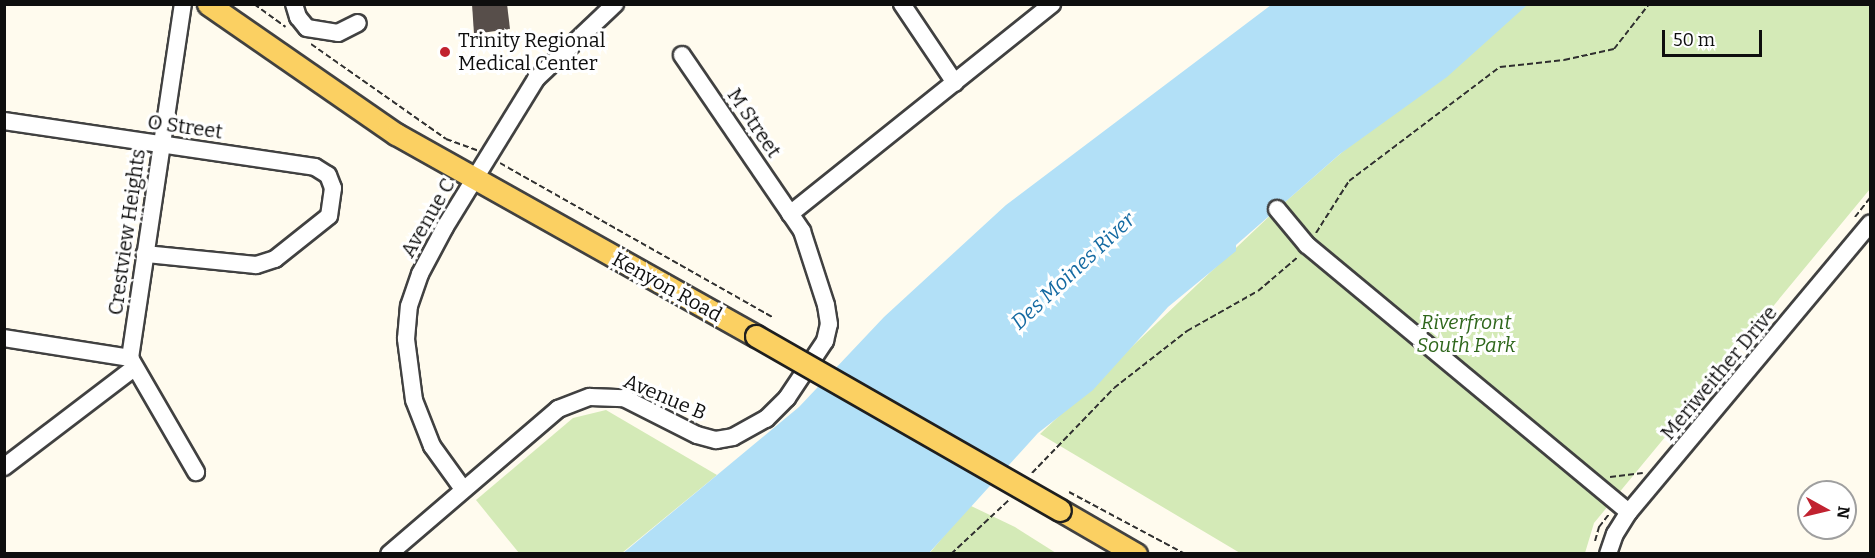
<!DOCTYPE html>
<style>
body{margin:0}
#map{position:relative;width:1875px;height:558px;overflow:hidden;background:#fffbee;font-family:Bitter,serif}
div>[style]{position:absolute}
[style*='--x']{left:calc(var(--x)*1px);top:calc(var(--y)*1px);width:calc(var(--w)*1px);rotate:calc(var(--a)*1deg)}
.green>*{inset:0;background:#d4eab7}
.water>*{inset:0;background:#b2e0f7}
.building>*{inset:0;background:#574e4a}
.path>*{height:2px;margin-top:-1px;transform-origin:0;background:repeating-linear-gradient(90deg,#303030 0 6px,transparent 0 9px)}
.roads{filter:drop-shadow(2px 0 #414141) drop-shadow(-2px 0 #414141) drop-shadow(0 2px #414141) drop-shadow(0 -2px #414141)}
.minor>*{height:16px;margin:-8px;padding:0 8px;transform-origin:8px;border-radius:8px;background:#fff}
.major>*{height:21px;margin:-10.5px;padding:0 10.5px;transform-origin:10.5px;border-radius:10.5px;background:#fbd062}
.bridges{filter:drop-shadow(2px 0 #1f1f1f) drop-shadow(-2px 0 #1f1f1f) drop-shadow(0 2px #1f1f1f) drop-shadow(0 -2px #1f1f1f)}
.major-bridge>*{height:21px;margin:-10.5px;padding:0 10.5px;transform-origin:10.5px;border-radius:10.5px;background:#fbd062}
.dots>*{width:16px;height:16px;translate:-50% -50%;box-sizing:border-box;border:3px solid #fff;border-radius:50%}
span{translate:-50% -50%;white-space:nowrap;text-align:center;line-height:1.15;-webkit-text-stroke:6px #fff;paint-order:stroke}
.poi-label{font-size:20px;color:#0e0e0e}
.left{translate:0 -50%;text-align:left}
.street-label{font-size:20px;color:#0e0e0e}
.park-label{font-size:20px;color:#2f671c;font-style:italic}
.water-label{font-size:21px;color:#146aa2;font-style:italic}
.frame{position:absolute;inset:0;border:6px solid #0e0e0e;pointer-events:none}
.north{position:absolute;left:1797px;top:480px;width:60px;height:60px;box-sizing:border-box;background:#fff;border:2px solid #9f9f9f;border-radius:50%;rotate:98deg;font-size:16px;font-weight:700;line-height:24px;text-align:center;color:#0e0e0e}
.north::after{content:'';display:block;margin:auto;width:21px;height:27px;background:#c12230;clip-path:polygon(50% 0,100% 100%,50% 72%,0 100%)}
.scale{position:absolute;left:1662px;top:30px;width:100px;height:27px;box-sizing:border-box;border:3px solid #0e0e0e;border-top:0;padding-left:8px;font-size:18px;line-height:21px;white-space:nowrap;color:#0e0e0e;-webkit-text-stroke:4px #fff;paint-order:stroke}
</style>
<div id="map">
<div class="green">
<i style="clip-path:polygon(1511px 5px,1870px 5px,1870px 189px,1594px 523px,1585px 553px,1240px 553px,1040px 434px,1277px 209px)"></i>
<i style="clip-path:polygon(606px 410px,717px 475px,622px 553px,519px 553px,476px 500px,573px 418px)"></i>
<i style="clip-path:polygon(969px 505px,1015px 527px,1056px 553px,929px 554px)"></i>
</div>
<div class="water">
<i style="clip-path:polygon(1271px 5px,1527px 5px,1447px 77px,1340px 154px,1236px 245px,1236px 251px,1168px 307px,1093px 390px,1038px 433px,929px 553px,622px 554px,799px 407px,884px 317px,1006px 205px)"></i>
</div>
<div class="building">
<i style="clip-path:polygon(472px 4px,507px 4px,510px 29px,474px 34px)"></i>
</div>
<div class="path">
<i style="--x:254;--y:4;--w:39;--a:36"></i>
<i style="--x:311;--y:44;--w:165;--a:35.1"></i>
<i style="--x:446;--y:139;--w:33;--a:20"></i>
<i style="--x:500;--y:163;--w:313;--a:29.5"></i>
<i style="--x:1855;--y:217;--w:24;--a:-52"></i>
<i style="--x:1316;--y:233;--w:62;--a:-57.6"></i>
<i style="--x:1349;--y:181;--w:189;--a:-37.1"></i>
<i style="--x:1500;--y:67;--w:64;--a:-6.2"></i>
<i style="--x:1564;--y:60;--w:51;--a:-12.4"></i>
<i style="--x:1614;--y:49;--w:57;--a:-52.1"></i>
<i style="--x:1032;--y:473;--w:118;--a:-46"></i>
<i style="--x:1114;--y:388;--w:93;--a:-38"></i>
<i style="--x:1187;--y:331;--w:81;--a:-29.4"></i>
<i style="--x:1258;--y:291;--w:52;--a:-40.4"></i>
<i style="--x:1610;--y:477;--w:33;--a:-7"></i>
<i style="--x:1069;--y:492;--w:132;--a:28.1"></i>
<i style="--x:1595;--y:541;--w:15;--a:-74"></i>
<i style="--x:1599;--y:527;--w:16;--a:-52"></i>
<i style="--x:951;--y:554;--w:79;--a:-43"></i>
</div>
<div class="roads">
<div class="minor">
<i style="--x:294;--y:4;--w:14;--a:73"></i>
<i style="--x:298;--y:17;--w:14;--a:51"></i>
<i style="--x:307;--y:28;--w:31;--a:9"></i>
<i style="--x:338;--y:33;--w:22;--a:-27"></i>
<i style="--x:902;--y:4;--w:95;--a:56.1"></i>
<i style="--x:4;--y:121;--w:314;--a:8.4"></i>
<i style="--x:315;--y:167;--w:15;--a:32"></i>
<i style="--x:328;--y:175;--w:14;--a:69"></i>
<i style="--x:333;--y:188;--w:28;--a:98"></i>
<i style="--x:329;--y:216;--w:69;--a:141.5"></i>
<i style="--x:275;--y:259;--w:20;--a:162"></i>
<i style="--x:256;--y:265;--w:112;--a:-174.3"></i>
<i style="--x:1277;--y:209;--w:47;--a:50.2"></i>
<i style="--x:1307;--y:245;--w:418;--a:39.7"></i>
<i style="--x:790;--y:214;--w:336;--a:-38.7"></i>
<i style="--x:4;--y:338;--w:128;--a:9"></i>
<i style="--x:130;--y:358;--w:132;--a:59.9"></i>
<i style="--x:130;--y:358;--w:358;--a:-81.5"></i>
<i style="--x:4;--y:467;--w:163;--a:-37.3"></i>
<i style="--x:463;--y:489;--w:53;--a:-125.8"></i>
<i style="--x:432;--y:446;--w:49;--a:-111.4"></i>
<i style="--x:414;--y:400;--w:62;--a:-97.5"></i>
<i style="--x:406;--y:339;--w:33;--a:-85"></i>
<i style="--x:409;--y:306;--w:34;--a:-71"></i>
<i style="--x:420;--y:274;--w:53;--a:-62"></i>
<i style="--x:445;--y:227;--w:174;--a:-58.4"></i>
<i style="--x:536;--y:79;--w:109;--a:-43.5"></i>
<i style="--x:389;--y:554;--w:223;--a:-40.6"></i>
<i style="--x:558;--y:409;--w:34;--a:-21"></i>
<i style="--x:590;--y:397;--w:34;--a:2"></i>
<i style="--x:624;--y:398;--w:82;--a:26.9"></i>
<i style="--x:697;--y:435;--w:20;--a:15"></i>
<i style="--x:716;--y:440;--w:17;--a:-10"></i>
<i style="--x:733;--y:437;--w:38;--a:-29"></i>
<i style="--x:766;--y:419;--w:30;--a:-45"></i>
<i style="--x:787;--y:398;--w:69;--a:-56.3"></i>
<i style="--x:825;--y:341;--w:17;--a:-77"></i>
<i style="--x:829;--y:324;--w:19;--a:-99"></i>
<i style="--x:826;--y:305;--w:78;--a:-108"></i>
<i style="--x:802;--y:231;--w:213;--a:-124.3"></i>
<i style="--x:1608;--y:554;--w:21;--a:-71"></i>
<i style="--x:1615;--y:534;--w:26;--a:-58"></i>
<i style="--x:1629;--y:512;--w:376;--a:-50.1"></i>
</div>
<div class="major">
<i style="--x:208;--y:4;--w:229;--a:34.7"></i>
<i style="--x:396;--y:134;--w:413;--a:29.3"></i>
<i style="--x:1060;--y:510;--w:88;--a:30.1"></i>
</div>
</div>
<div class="bridges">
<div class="major-bridge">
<i style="--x:756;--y:336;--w:350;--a:29.8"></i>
</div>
</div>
<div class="dots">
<i style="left:445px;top:52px;background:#c12230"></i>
</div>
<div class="poi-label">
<span class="left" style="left:458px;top:52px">Trinity Regional<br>Medical Center</span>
</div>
<div class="street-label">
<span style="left:754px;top:123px;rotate:56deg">M Street</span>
<span style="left:185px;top:127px;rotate:8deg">O Street</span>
<span style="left:428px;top:218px;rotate:-60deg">Avenue C</span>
<span style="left:127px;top:232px;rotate:-82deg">Crestview Heights</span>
<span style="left:667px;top:287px;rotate:29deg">Kenyon Road</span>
<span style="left:1719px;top:373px;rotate:-50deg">Meriweither Drive</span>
<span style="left:665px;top:397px;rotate:23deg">Avenue B</span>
</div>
<div class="park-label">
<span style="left:1466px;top:334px">Riverfront<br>South Park</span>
</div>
<div class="water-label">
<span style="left:1073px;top:271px;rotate:-43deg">Des Moines River</span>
</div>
<div class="frame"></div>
<div class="north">N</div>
<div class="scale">50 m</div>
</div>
